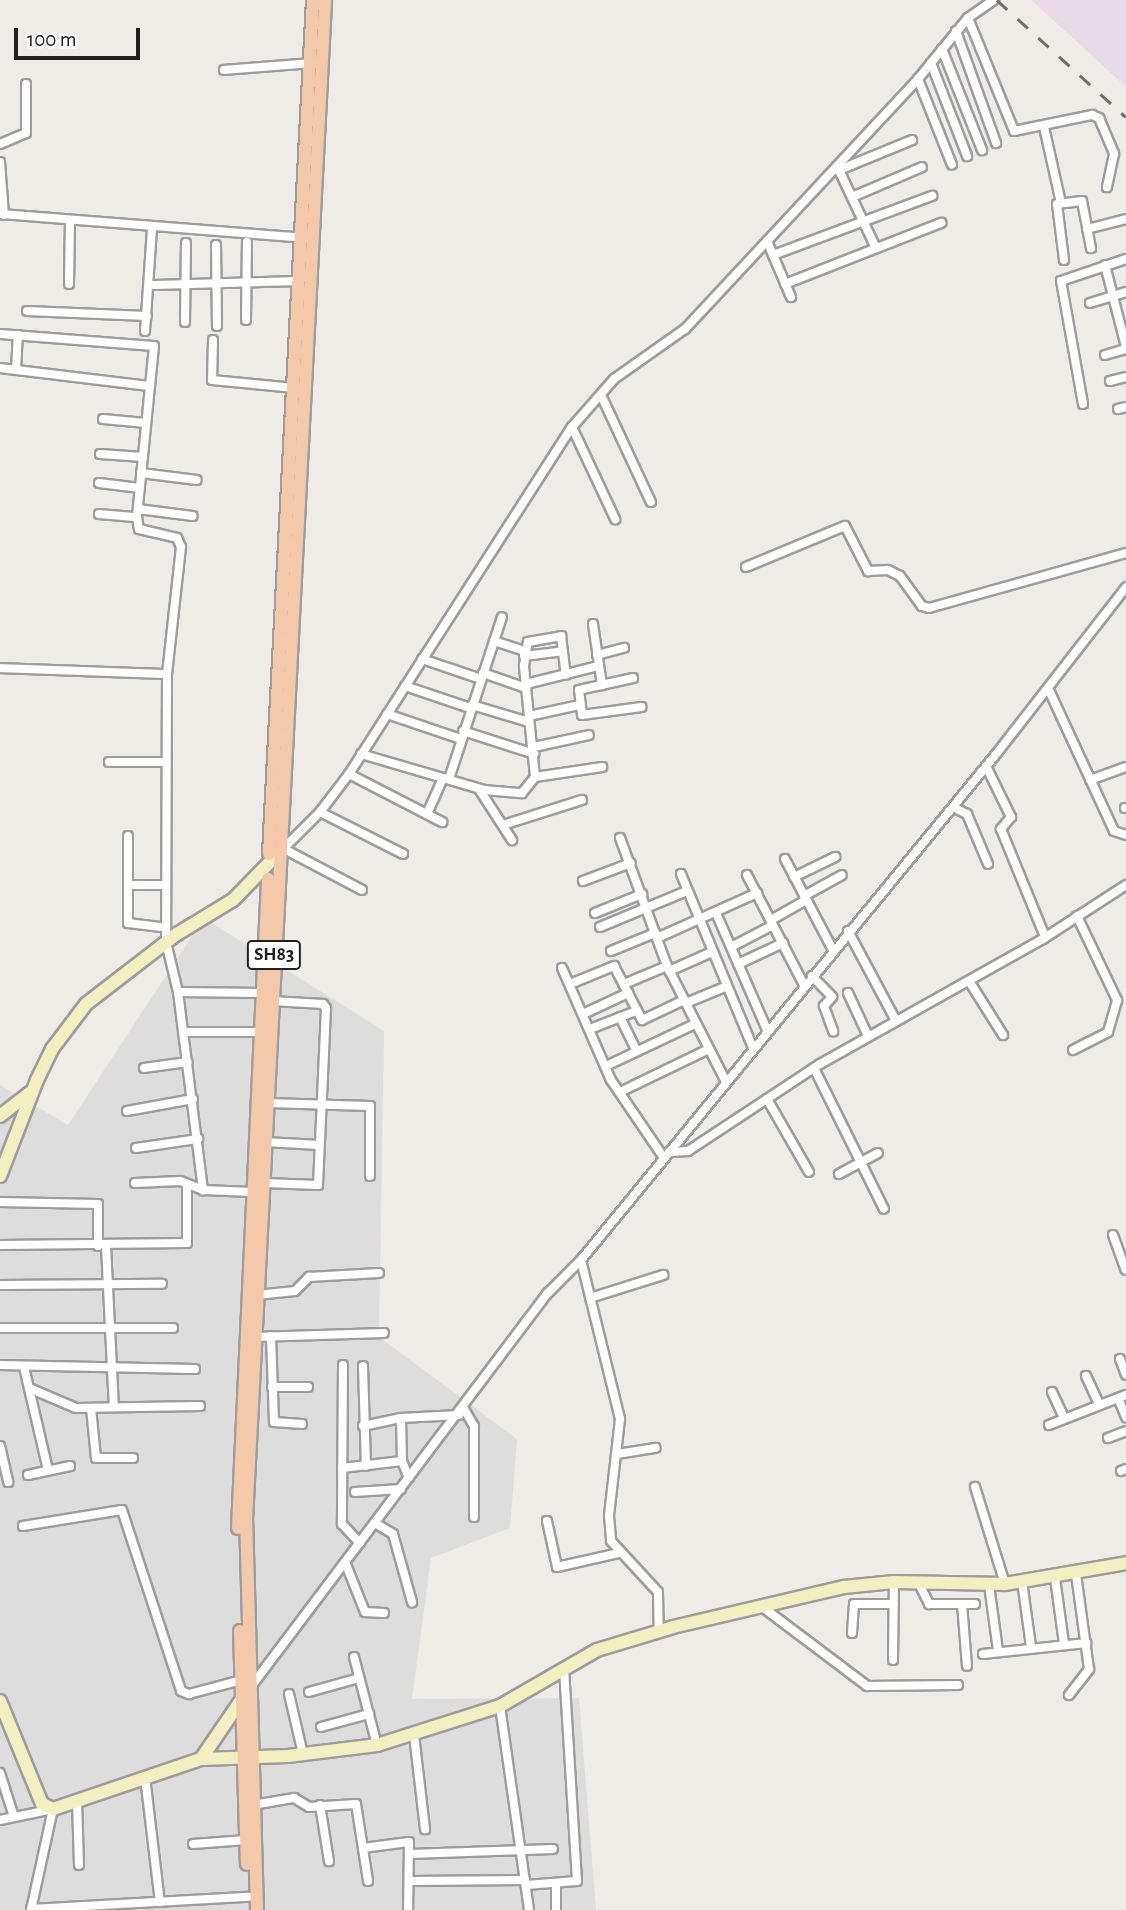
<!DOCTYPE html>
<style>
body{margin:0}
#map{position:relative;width:1126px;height:1910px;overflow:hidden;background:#efebe7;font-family:"Alegreya Sans",sans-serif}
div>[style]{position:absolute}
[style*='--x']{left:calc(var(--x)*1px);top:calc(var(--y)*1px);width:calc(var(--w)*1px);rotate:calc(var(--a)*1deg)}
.residential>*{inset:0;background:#dedddd}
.industrial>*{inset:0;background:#e8dae7}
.roads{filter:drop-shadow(2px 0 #9d9d9d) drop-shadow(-2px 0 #9d9d9d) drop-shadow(0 2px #9d9d9d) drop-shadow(0 -2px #9d9d9d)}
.street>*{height:8px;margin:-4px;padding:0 4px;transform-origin:4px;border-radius:4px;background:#fff}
.secondary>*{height:12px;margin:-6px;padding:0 6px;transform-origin:6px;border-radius:6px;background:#f3efc1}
.primary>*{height:12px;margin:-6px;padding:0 6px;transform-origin:6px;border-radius:6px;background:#f3c9a9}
.rail>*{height:2.5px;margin-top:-1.25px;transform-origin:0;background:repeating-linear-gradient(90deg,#6e6e6e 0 14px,transparent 0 28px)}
span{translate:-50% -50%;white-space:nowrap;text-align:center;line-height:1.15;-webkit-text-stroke:6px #fff;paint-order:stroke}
.shield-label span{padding:2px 5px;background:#fff;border:2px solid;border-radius:5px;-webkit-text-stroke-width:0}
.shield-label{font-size:19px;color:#202020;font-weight:700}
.scale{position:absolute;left:14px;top:28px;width:126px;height:32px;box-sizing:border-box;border:4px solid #202020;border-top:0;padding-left:9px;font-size:21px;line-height:24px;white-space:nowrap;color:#202020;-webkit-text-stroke:5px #fff;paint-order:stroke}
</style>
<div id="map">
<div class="residential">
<i style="clip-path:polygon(204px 918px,384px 1031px,379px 1337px,517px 1439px,510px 1528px,431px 1558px,412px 1699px,579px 1698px,596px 1910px,0 1910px,0 1085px,68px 1125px)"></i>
</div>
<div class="industrial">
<i style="clip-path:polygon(1031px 0,1126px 0,1126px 87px,1084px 48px)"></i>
</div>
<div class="roads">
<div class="street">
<i style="--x:968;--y:18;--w:122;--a:67.8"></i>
<i style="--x:1014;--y:131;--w:80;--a:-11.6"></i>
<i style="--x:1092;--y:115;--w:8;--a:23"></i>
<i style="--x:1099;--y:118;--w:39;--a:67"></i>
<i style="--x:1114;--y:154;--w:34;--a:102"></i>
<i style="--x:956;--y:31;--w:119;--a:70.3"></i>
<i style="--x:942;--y:49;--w:109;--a:68.4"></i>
<i style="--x:931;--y:63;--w:100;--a:68.8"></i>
<i style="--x:224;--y:70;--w:88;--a:-4.5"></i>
<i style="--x:918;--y:79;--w:92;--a:68.4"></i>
<i style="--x:1044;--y:127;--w:78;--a:77.4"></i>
<i style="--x:0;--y:144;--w:28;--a:-23"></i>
<i style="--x:26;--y:133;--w:49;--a:-90"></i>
<i style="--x:0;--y:162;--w:53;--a:85.7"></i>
<i style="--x:837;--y:166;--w:91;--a:64.6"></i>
<i style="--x:839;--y:170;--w:79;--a:-22.3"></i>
<i style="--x:852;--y:197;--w:76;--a:-23.2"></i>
<i style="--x:0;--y:214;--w:303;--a:4.5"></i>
<i style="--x:1087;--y:229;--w:40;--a:-14.4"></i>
<i style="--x:767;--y:241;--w:61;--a:66.8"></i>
<i style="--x:216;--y:245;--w:81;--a:89.3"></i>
<i style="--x:773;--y:255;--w:170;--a:-20.4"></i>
<i style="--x:1064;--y:260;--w:56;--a:-97.1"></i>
<i style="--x:1057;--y:204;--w:25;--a:-7"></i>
<i style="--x:1082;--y:201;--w:48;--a:79.2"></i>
<i style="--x:1105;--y:265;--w:85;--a:75.6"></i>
<i style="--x:69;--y:284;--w:64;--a:-89.1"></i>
<i style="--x:785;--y:284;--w:168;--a:-21.4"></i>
<i style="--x:154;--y:285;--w:145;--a:-1.6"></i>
<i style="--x:1090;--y:303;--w:38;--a:-17"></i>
<i style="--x:27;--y:311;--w:120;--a:2.4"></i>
<i style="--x:246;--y:320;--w:78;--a:-89.3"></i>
<i style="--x:185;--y:322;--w:79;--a:-89.3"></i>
<i style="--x:145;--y:331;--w:104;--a:-86.1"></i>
<i style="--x:0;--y:334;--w:154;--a:4.5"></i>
<i style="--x:154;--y:346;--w:172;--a:95.7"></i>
<i style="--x:137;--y:517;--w:12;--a:81"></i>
<i style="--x:139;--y:529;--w:39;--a:13"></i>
<i style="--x:177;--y:538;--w:10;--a:66"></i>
<i style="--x:181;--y:547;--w:128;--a:96.3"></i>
<i style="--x:167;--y:674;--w:268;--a:90.2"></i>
<i style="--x:166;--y:942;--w:51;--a:76.5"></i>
<i style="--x:178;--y:992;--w:200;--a:82.8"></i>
<i style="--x:213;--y:340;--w:40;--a:91.4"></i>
<i style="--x:212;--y:380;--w:83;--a:5.5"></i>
<i style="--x:1105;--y:355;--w:22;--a:-16"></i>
<i style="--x:0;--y:368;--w:150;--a:6.9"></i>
<i style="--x:16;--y:370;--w:35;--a:-87"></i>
<i style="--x:1110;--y:381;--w:16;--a:-14"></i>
<i style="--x:601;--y:395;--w:118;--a:65"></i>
<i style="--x:1083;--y:404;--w:125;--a:-100.1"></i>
<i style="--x:1061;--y:281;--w:69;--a:-18.7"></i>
<i style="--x:1118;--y:409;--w:8;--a:-14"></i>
<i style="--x:103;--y:419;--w:43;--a:5.3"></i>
<i style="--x:572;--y:427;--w:102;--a:64.9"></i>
<i style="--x:100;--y:454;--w:43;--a:4"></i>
<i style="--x:141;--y:473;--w:56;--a:7.1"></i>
<i style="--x:99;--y:483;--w:41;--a:7"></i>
<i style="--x:138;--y:509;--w:55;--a:7.3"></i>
<i style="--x:99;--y:514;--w:38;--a:5"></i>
<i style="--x:746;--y:567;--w:107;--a:-22.5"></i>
<i style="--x:845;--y:526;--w:51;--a:62.9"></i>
<i style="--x:868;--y:571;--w:20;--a:-3"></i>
<i style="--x:888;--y:570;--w:13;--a:27"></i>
<i style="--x:900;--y:576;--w:37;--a:54"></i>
<i style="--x:922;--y:606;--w:7;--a:16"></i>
<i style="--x:929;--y:608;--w:205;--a:-15.6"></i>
<i style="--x:593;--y:624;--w:62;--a:81.6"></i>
<i style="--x:494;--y:641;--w:33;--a:18"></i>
<i style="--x:597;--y:655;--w:28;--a:-15"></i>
<i style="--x:524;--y:656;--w:38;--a:-7"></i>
<i style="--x:422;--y:659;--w:62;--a:18.7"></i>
<i style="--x:0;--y:668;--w:167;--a:2.1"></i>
<i style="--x:483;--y:673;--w:46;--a:19.2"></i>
<i style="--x:633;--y:678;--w:55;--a:167.5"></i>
<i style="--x:579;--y:690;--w:25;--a:83"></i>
<i style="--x:582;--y:715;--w:60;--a:-7.7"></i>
<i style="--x:526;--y:684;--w:75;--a:-13.9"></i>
<i style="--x:405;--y:686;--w:69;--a:18.7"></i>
<i style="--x:1048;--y:688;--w:157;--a:65.2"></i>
<i style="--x:1114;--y:831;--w:13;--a:18"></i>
<i style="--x:472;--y:705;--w:59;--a:16.6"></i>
<i style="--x:387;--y:714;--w:78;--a:18.7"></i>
<i style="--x:529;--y:716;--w:51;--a:-12.4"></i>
<i style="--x:463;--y:731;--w:75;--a:17.9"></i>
<i style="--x:534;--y:747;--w:56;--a:-12.3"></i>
<i style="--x:361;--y:754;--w:128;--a:16.3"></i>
<i style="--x:484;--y:790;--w:38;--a:5"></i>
<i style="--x:522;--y:793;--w:21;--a:-51"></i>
<i style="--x:535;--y:777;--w:112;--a:-95.7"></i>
<i style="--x:524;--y:666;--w:24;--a:-81"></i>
<i style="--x:528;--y:642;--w:34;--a:-10"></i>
<i style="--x:561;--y:636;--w:39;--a:83"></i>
<i style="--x:109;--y:762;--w:57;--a:0"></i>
<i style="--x:986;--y:766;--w:57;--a:63.9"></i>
<i style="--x:1011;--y:817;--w:16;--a:130"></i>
<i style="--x:1001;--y:829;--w:117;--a:67.8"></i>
<i style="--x:349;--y:774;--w:105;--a:27.3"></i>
<i style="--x:535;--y:777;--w:68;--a:-8.5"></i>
<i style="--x:449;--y:779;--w:170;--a:-71.9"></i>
<i style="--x:1090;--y:780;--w:38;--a:-20"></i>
<i style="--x:479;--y:789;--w:61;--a:57.1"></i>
<i style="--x:953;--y:807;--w:16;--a:27"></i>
<i style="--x:967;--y:814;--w:54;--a:67.2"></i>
<i style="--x:1125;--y:808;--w:1;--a:0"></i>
<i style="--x:320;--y:812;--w:93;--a:26.8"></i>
<i style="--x:427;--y:814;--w:39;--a:-66"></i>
<i style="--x:503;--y:825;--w:83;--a:-17.6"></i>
<i style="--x:128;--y:836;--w:87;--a:90"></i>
<i style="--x:128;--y:923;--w:38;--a:7"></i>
<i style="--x:620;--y:838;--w:136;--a:69.8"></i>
<i style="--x:667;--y:966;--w:130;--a:63"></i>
<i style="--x:284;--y:849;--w:88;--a:27.7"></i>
<i style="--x:785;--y:859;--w:103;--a:62.2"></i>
<i style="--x:269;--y:863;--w:72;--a:-45"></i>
<i style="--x:320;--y:812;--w:48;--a:-52.7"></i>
<i style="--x:349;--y:774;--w:412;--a:-57.3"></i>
<i style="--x:572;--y:427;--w:64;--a:-48.8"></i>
<i style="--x:614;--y:379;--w:87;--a:-35.2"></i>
<i style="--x:685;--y:329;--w:342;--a:-47"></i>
<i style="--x:918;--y:79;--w:79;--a:-50.7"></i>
<i style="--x:968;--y:18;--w:32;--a:-35"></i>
<i style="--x:681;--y:874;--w:188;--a:67.5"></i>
<i style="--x:747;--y:875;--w:124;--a:62.6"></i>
<i style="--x:794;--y:877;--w:46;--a:-26"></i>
<i style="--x:583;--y:881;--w:51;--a:-20.6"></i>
<i style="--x:128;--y:885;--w:33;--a:0"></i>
<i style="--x:804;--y:896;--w:43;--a:-28.9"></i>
<i style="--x:595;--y:913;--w:51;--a:-22"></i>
<i style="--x:716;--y:913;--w:128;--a:66.4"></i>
<i style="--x:771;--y:920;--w:40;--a:-29.7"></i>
<i style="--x:600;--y:927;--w:94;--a:-22.5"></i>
<i style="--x:848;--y:931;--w:102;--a:61.9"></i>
<i style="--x:657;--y:938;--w:110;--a:-24.2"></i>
<i style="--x:731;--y:947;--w:47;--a:-27.6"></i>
<i style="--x:611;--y:951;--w:48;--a:-22.2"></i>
<i style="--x:738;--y:964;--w:50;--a:-25"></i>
<i style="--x:562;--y:968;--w:122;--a:66.4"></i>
<i style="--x:611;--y:1080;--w:94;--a:55.8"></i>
<i style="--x:669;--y:971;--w:47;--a:-23.8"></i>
<i style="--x:812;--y:976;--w:29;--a:46"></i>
<i style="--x:832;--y:997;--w:12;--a:132"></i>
<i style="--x:824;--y:1006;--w:27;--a:70"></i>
<i style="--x:969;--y:981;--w:64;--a:57.8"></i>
<i style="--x:570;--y:984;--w:48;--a:-22.2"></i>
<i style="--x:614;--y:966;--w:61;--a:62.6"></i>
<i style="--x:642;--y:1020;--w:47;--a:-25.5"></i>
<i style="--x:624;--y:984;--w:47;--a:-22.7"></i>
<i style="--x:178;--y:992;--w:85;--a:0.7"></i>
<i style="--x:848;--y:993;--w:47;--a:65.1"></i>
<i style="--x:686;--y:1003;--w:42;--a:-22.3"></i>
<i style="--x:583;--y:1014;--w:50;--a:-25"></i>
<i style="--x:620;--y:1017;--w:37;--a:64"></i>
<i style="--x:590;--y:1029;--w:49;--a:-21.4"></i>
<i style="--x:184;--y:1032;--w:77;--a:0"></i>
<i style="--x:1073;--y:1050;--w:39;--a:-27"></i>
<i style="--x:1108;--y:1032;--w:33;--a:-74"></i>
<i style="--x:1117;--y:1000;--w:93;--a:-115.5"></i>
<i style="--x:606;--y:1066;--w:98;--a:-25.3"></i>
<i style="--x:144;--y:1068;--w:44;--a:-7.8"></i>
<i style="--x:814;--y:1068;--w:157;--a:63.6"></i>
<i style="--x:620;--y:1092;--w:99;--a:-25.8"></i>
<i style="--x:767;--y:1099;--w:84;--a:60.1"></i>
<i style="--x:267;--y:1103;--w:103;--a:1.7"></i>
<i style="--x:370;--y:1106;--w:70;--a:90"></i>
<i style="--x:127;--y:1111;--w:67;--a:-10.3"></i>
<i style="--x:265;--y:1142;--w:54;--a:3.2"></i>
<i style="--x:136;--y:1148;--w:63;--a:-8.3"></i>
<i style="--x:669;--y:1152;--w:19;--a:-3"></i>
<i style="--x:688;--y:1151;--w:158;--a:-33.4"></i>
<i style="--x:820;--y:1064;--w:256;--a:-29.3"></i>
<i style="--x:1043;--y:939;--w:99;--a:-33"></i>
<i style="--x:839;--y:1174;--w:44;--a:-28.3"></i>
<i style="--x:135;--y:1183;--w:45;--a:-2.5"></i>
<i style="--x:180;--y:1181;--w:25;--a:21"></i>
<i style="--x:203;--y:1190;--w:49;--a:2.3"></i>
<i style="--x:264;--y:1183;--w:54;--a:2.1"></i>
<i style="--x:318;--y:1185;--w:177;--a:-87.4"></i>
<i style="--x:326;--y:1008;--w:5;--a:-127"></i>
<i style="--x:323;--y:1004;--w:51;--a:-176.6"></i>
<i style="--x:0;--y:1202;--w:98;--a:1.2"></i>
<i style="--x:98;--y:1204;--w:42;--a:90"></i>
<i style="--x:1113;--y:1235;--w:37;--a:70"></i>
<i style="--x:0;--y:1245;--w:187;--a:-0.6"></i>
<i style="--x:187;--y:1243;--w:59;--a:-90"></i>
<i style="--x:106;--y:1246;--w:161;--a:87.2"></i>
<i style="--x:581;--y:1260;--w:164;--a:76.2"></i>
<i style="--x:620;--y:1419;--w:98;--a:96.5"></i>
<i style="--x:609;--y:1516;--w:25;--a:85"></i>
<i style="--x:611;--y:1541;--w:69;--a:47.3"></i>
<i style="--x:658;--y:1592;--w:39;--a:89"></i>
<i style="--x:0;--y:1285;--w:162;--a:-0.4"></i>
<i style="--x:257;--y:1295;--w:38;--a:-6"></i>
<i style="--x:295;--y:1291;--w:20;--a:-45"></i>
<i style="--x:309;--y:1277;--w:70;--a:-3.3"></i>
<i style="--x:590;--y:1298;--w:77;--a:-17.5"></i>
<i style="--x:0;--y:1328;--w:173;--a:0"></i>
<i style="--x:271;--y:1336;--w:86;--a:88"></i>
<i style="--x:274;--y:1422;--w:28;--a:4"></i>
<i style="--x:255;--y:1337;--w:129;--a:-1.8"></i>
<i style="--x:1120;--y:1359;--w:17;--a:69"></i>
<i style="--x:0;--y:1365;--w:195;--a:1.2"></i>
<i style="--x:343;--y:1365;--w:159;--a:90.4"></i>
<i style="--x:342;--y:1524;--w:26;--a:47"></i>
<i style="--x:363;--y:1366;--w:100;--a:88.3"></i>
<i style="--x:24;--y:1367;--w:106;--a:76.9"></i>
<i style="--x:1086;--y:1376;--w:31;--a:65"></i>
<i style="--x:272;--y:1387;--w:36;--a:0"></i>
<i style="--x:29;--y:1388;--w:51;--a:23.1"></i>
<i style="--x:76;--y:1408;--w:124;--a:-0.9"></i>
<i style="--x:1052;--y:1392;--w:29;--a:65"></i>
<i style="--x:1118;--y:1398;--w:21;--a:67"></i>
<i style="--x:91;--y:1408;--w:50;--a:84.3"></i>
<i style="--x:96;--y:1458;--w:37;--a:0"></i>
<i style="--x:464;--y:1409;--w:20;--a:60"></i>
<i style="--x:474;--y:1426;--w:91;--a:90"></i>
<i style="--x:401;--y:1418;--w:43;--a:88.7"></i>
<i style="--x:402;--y:1461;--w:18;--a:68"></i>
<i style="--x:1049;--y:1425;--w:83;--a:-21.3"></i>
<i style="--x:363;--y:1426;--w:39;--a:-12"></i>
<i style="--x:401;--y:1418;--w:58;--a:-3"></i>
<i style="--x:1108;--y:1438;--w:19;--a:-21"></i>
<i style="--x:0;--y:1446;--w:37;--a:77"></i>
<i style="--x:617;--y:1454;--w:39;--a:-9"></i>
<i style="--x:342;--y:1468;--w:60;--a:-6.7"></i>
<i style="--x:1121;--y:1471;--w:5;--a:-22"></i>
<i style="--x:28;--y:1475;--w:43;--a:-12.1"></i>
<i style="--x:975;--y:1487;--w:102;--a:72.8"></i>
<i style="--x:355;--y:1492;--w:46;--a:-3.7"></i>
<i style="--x:547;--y:1521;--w:47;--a:77.7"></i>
<i style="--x:557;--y:1567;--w:64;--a:-12.7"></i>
<i style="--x:375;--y:1523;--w:21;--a:31"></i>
<i style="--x:393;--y:1534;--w:71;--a:74.4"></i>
<i style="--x:23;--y:1526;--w:100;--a:-9.2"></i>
<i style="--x:122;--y:1510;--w:190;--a:71.9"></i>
<i style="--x:181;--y:1691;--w:9;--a:21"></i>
<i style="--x:189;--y:1694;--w:55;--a:-14.8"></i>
<i style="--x:345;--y:1562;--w:54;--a:68.2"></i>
<i style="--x:365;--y:1612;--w:19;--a:3"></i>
<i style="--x:1055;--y:1578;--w:67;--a:82.2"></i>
<i style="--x:1022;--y:1581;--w:67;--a:82.2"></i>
<i style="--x:918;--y:1582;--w:25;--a:63"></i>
<i style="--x:929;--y:1604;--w:46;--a:0"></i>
<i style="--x:989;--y:1585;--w:67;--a:82.2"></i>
<i style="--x:962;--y:1604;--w:62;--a:85.4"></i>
<i style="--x:765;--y:1609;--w:128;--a:37"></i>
<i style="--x:867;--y:1686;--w:91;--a:-0.6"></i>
<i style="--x:852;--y:1633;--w:29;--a:-86"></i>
<i style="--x:854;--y:1604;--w:40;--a:0"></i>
<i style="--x:983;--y:1654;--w:104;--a:-6.1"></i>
<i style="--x:354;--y:1657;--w:91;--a:75.4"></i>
<i style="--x:893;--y:1660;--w:78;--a:-89.3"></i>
<i style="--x:250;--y:1688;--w:495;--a:-53"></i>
<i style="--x:548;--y:1293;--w:47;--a:-45"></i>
<i style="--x:581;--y:1260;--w:656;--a:-50.63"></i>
<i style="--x:997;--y:753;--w:210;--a:-52.1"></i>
<i style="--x:309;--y:1692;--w:52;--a:-15.6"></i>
<i style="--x:289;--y:1694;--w:62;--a:76.9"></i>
<i style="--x:1069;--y:1695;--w:33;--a:-52"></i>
<i style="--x:1089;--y:1669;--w:96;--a:-97.8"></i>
<i style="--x:500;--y:1706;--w:206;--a:81.9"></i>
<i style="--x:321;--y:1727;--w:50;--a:-15.2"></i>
<i style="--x:414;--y:1735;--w:95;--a:83.3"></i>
<i style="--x:0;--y:1773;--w:46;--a:72.3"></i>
<i style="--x:145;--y:1777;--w:126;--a:83.2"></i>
<i style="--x:77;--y:1801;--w:64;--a:88.2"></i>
<i style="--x:253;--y:1805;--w:42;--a:-9.7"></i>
<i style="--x:294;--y:1798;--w:17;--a:31"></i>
<i style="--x:309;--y:1807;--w:47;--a:-3.7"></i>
<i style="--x:356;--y:1804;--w:78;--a:81.1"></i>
<i style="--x:320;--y:1805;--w:57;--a:80.9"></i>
<i style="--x:0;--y:1820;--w:54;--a:-11.7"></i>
<i style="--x:53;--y:1809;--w:103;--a:102.3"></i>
<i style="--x:193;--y:1844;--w:53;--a:-4.3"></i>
<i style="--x:363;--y:1848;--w:46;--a:-7.4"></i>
<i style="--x:409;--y:1842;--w:68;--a:90.8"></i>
<i style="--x:410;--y:1854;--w:143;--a:-2"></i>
<i style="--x:410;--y:1881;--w:115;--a:-0.5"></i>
<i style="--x:526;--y:1885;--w:51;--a:-4.5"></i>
<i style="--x:577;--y:1881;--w:214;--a:-93.5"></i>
<i style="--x:31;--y:1909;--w:218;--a:-3.2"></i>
<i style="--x:556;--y:1910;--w:26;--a:-90"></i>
</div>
<div class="secondary">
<i style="--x:0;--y:1116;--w:37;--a:-38"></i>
<i style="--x:0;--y:1176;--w:103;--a:-68.9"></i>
<i style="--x:37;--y:1080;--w:34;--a:-64"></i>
<i style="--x:52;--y:1049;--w:56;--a:-52.9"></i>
<i style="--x:86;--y:1004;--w:115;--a:-37.6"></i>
<i style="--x:177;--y:934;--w:66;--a:-31.3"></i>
<i style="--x:233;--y:900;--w:52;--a:-45.8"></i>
<i style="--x:0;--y:1701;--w:111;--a:67.8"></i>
<i style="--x:42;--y:1804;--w:12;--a:24"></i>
<i style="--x:53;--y:1809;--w:156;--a:-18.7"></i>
<i style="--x:201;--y:1759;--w:73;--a:-55.7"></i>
<i style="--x:201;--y:1759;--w:87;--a:-2"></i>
<i style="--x:288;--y:1756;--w:90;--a:-7"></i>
<i style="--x:377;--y:1745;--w:129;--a:-17.6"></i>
<i style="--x:500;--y:1706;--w:112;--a:-30"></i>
<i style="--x:597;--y:1650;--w:79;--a:-16.8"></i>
<i style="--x:673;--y:1627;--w:176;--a:-13.2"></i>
<i style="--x:844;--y:1587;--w:50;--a:-5.7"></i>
<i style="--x:894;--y:1582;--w:111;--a:1"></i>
<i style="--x:1005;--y:1584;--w:123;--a:-9.8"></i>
</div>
<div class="primary">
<i style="--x:269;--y:854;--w:855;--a:-87.05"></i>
<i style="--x:238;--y:1528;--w:650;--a:-87.35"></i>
<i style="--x:240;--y:1631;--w:233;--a:88.3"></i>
<i style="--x:257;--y:1910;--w:390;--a:-91.6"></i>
<i style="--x:246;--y:1520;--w:1522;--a:-87.02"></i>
</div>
</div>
<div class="rail">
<i style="--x:997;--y:0;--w:174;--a:42.2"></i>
</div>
<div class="shield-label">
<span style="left:274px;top:955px">SH83</span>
</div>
<div class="scale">100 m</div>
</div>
